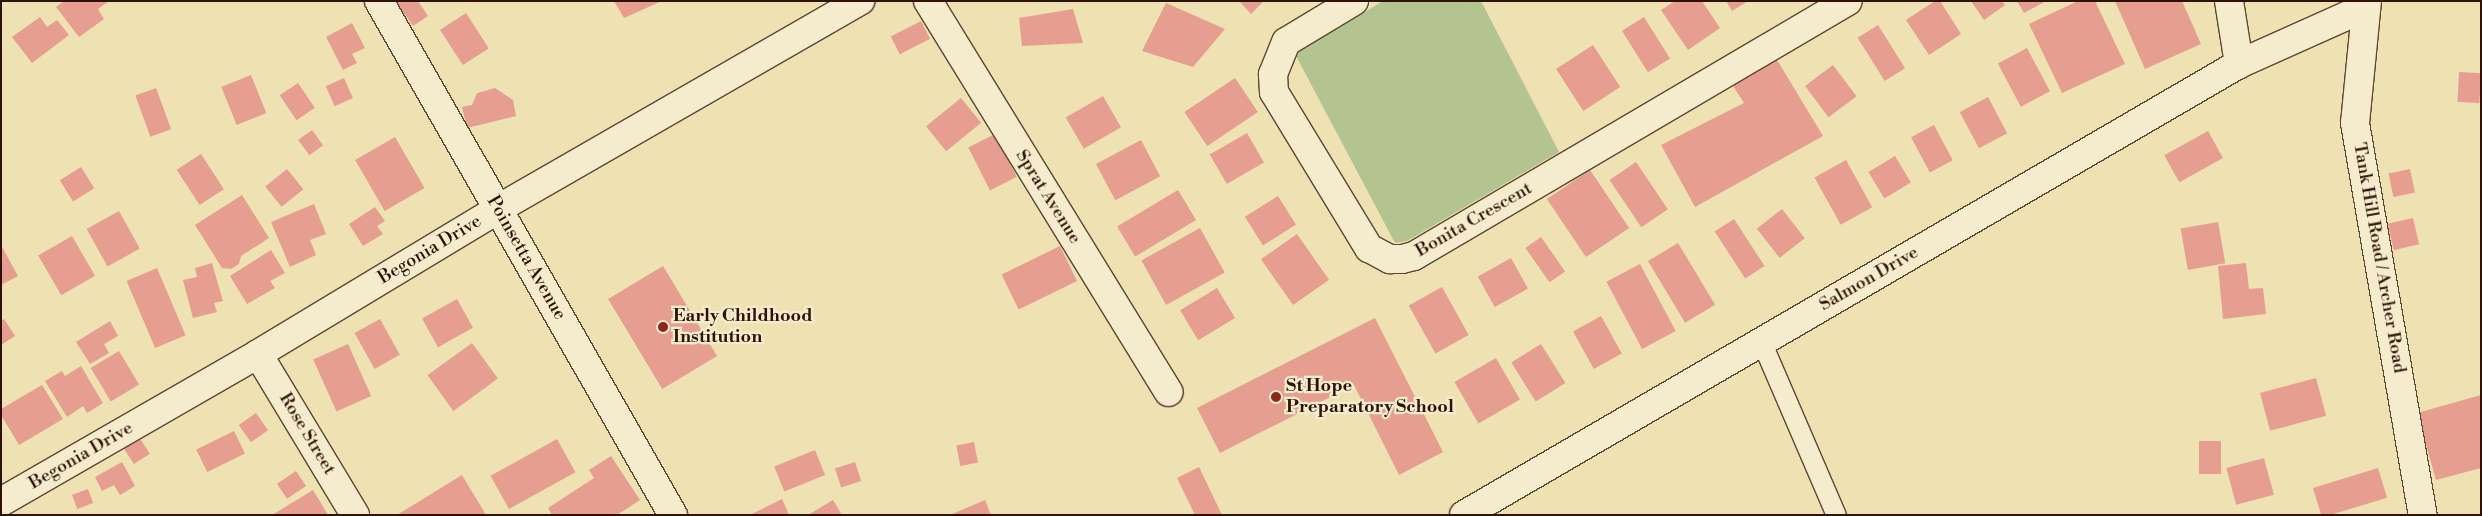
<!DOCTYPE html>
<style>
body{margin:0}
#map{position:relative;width:2482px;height:516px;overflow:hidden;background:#eee1b2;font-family:"Libre Bodoni",serif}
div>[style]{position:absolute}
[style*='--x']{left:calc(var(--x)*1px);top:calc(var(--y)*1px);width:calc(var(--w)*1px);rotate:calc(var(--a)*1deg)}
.green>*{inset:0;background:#b4c490}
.building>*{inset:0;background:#e69e91;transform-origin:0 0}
.roads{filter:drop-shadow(1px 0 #5e4631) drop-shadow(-1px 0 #5e4631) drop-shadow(0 1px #5e4631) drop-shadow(0 -1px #5e4631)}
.service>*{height:19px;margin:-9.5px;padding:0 9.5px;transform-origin:9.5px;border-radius:9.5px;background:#f4eccd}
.minor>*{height:28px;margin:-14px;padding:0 14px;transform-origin:14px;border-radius:14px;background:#f4eccd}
.tertiary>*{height:28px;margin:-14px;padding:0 14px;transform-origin:14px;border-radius:14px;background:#f4eccd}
.dots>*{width:14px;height:14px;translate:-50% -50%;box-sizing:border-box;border:2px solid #f4eccd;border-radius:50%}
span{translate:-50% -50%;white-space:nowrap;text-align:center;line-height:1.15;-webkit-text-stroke:4.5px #f4eccd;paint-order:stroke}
.street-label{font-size:18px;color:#2e1206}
.poi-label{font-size:18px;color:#2e1206;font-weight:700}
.left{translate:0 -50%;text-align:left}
.frame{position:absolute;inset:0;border:2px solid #2e1206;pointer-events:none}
</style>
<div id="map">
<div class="green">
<i style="clip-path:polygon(1383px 1px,1481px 1px,1559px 152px,1407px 241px,1395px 243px,1295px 54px)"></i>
</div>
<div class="building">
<i style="clip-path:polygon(64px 1px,109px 1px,98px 9px,104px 19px,79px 37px,56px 7px)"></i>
<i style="clip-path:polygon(383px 1px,418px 1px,428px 16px,413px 26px,405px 14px,395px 20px)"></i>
<i style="clip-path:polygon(614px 1px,662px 1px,624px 18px)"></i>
<i style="clip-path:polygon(1239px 1px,1264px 1px,1251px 14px)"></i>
<i style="clip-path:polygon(1675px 1px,1702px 1px,1720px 28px,1688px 50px,1661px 10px)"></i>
<i style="clip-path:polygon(1726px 1px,1748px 1px,1732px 11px)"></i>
<i style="clip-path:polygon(1935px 1px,1940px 1px,1961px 34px,1929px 55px,1906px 20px)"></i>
<i style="clip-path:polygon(1971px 1px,2002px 1px,2005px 5px,1984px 20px)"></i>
<i style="clip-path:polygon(2017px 1px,2046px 1px,2024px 13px)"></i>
<i style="clip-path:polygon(2078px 1px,2095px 1px,2125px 64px,2062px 93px,2029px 24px)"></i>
<i style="clip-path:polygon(2115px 1px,2182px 1px,2201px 44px,2145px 69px)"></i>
<i style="clip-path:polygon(1166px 3px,1225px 29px,1193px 67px,1142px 51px)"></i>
<i style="clip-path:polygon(1073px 9px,1083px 43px,1022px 46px,1019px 18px)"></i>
<i style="left:466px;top:13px;width:42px;height:31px;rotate:57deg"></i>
<i style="clip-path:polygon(40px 17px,47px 27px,57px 20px,69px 35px,32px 63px,12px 37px)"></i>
<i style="left:1644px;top:17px;width:49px;height:26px;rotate:58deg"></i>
<i style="left:921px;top:21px;width:20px;height:34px;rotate:63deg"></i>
<i style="clip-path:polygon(352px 23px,365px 48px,352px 54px,357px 63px,343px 70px,326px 37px)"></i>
<i style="left:1878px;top:25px;width:51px;height:24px;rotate:58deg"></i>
<i style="left:1593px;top:45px;width:50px;height:44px;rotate:57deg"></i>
<i style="left:2027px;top:48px;width:49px;height:33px;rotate:62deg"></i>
<i style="clip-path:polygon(1774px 55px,1823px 136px,1695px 207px,1661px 145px,1744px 103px,1730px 81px)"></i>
<i style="left:1833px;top:65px;width:39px;height:35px;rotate:53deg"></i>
<i style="left:2459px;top:72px;width:22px;height:30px;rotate:3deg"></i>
<i style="left:251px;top:75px;width:41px;height:32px;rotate:68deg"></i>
<i style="left:344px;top:78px;width:22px;height:20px;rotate:66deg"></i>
<i style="left:1235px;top:78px;width:41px;height:61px;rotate:56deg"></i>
<i style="left:298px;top:83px;width:30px;height:22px;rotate:56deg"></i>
<i style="left:156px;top:88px;width:44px;height:22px;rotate:70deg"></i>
<i style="clip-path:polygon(495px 88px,513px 100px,516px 116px,467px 128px,462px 107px,472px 105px,477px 93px)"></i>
<i style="left:1103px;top:96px;width:36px;height:43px;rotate:60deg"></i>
<i style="left:1988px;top:97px;width:41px;height:32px;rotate:62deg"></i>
<i style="left:961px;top:98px;width:32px;height:45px;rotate:51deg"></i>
<i style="left:1934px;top:125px;width:40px;height:26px;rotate:62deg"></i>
<i style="left:312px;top:130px;width:19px;height:17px;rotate:54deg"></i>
<i style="left:2208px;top:131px;width:31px;height:50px;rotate:61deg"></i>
<i style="left:1247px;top:133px;width:34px;height:43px;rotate:60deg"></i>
<i style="left:995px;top:134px;width:48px;height:30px;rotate:63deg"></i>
<i style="left:395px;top:137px;width:59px;height:46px;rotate:60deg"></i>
<i style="left:1141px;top:140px;width:41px;height:51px;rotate:62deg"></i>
<i style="left:201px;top:154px;width:42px;height:29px;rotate:57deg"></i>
<i style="left:1895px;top:156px;width:31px;height:31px;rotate:59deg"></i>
<i style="left:1846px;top:160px;width:54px;height:36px;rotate:61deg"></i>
<i style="left:1636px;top:162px;width:57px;height:32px;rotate:56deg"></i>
<i style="left:81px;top:167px;width:25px;height:25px;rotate:58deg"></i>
<i style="left:287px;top:169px;width:26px;height:28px;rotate:51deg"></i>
<i style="left:2410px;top:169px;width:24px;height:22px;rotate:78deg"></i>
<i style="left:1590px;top:170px;width:70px;height:52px;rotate:56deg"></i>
<i style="left:1178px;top:190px;width:35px;height:71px;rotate:59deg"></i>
<i style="clip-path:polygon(242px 195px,269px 238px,241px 256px,239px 264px,231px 269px,222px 268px,195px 225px)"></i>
<i style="left:1278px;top:196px;width:34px;height:39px;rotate:58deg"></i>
<i style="clip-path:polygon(314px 204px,326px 234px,310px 240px,316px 255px,290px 267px,271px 222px)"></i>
<i style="clip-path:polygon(375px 207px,385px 221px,377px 226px,383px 234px,363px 246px,349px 224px)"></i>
<i style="left:1782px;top:209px;width:37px;height:32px;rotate:52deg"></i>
<i style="left:119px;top:211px;width:43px;height:37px;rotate:61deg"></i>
<i style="left:2413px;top:218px;width:27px;height:26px;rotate:77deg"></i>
<i style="left:1734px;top:219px;width:56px;height:23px;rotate:57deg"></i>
<i style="left:2218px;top:222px;width:42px;height:38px;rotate:80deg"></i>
<i style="left:1200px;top:228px;width:51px;height:67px;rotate:61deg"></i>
<i style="left:1297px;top:234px;width:56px;height:44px;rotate:55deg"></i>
<i style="left:72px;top:236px;width:46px;height:39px;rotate:60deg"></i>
<i style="left:1541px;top:237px;width:42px;height:19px;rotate:55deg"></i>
<i style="left:1678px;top:243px;width:72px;height:35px;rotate:59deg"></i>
<i style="clip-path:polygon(1px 245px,18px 276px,1px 285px)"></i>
<i style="left:1060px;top:246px;width:39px;height:65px;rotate:64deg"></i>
<i style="clip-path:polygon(271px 250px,285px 273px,270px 281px,275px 288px,247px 304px,230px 276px)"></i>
<i style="left:1511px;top:258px;width:35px;height:38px;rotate:61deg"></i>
<i style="clip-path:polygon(212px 263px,223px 301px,214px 303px,217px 312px,193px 318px,183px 280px,197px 277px,195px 268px)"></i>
<i style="clip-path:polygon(2246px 263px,2249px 289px,2263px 288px,2266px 314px,2223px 319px,2218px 266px)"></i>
<i style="left:1640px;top:264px;width:76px;height:38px;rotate:62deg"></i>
<i style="left:663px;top:266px;width:105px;height:64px;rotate:59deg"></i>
<i style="left:157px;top:268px;width:73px;height:33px;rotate:67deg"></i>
<i style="left:1442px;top:287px;width:55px;height:38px;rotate:61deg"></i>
<i style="left:1217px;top:288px;width:35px;height:43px;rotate:59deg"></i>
<i style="left:457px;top:299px;width:33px;height:40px;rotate:61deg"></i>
<i style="left:1601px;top:316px;width:43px;height:32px;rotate:61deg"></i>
<i style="clip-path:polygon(1375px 318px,1443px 452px,1399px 475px,1354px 385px,1220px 453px,1197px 408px)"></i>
<i style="clip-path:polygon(4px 319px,15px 336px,1px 345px,1px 321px)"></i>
<i style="left:380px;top:319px;width:41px;height:29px;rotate:61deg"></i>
<i style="clip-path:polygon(110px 321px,118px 336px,104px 344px,109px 353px,90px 364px,76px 342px)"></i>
<i style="left:472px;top:343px;width:44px;height:55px;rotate:54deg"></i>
<i style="left:348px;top:344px;width:57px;height:38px;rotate:66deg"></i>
<i style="left:1541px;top:344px;width:46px;height:35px;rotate:58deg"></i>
<i style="left:119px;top:351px;width:39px;height:33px;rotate:59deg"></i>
<i style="left:1496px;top:358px;width:48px;height:48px;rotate:60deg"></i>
<i style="clip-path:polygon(81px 366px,103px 403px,87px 413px,83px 406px,67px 417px,45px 381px,62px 371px,65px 376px)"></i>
<i style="left:2316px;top:378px;width:39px;height:58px;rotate:75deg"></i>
<i style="clip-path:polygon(42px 385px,63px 419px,19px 445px,1px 415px,1px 409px)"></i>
<i style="clip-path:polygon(2481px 395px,2481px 468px,2436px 480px,2417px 413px)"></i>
<i style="left:256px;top:413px;width:21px;height:21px;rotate:55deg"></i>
<i style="left:234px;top:431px;width:25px;height:42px;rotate:64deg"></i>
<i style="left:139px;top:437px;width:20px;height:19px;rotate:57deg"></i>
<i style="left:557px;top:439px;width:38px;height:76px;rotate:61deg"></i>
<i style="left:2199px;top:441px;width:22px;height:33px"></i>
<i style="left:974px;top:442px;width:21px;height:18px;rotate:79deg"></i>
<i style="left:815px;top:450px;width:27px;height:44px;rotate:68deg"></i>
<i style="clip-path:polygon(611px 456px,640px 500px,617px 515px,552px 515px,548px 508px,594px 478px,589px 470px)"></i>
<i style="left:2264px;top:458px;width:38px;height:39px;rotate:75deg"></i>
<i style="clip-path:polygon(122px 462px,135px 486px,120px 495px,114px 485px,102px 491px,95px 477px)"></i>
<i style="left:855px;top:462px;width:20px;height:21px;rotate:72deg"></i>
<i style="clip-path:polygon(1199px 467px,1222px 515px,1195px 515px,1177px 478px)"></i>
<i style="left:2378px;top:468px;width:31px;height:68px;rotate:73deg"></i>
<i style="left:296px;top:471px;width:18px;height:23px;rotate:56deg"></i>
<i style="clip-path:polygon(462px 475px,486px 515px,397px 515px)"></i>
<i style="left:88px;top:489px;width:15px;height:17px;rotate:70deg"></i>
<i style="clip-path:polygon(313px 490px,328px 515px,272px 515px)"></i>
<i style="clip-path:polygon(782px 499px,789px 515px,750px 515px)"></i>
<i style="clip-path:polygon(833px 500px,842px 515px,808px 515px)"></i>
<i style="clip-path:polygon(985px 500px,991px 515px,950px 515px)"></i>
</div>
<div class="roads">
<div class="service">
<i style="--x:1761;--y:341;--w:189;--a:66.7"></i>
</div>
<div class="minor">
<i style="--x:379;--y:1;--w:592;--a:60.23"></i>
<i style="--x:928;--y:1;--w:459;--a:58.4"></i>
<i style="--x:1354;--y:1;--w:79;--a:148.9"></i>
<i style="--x:1286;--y:42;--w:35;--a:112"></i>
<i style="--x:1273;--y:74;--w:18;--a:87"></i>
<i style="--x:1274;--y:92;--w:183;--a:58.7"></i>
<i style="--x:1369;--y:248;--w:24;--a:28"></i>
<i style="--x:1390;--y:259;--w:12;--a:0"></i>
<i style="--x:1402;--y:259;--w:12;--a:-14"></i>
<i style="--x:1414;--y:256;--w:503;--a:-30.44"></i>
<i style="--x:2229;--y:1;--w:64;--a:81"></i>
<i style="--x:258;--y:354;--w:188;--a:58.9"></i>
<i style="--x:1;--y:502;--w:297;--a:-29.9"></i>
<i style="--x:258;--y:354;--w:280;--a:-31.1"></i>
<i style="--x:498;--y:209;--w:418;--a:-29.9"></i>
<i style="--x:1464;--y:515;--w:897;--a:-30.2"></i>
<i style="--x:2239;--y:64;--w:137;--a:-24.1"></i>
</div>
<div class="tertiary">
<i style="--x:2367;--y:1;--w:123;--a:95.6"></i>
<i style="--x:2355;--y:123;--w:398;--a:80.2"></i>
</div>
</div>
<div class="dots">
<i style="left:663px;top:327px;background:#8f2418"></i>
<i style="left:1276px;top:397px;background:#8f2418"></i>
</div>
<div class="street-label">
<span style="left:1048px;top:197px;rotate:58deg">Sprat Avenue</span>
<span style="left:1474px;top:220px;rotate:-30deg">Bonita Crescent</span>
<span style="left:430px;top:250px;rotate:-31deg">Begonia Drive</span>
<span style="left:526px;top:258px;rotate:60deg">Poinsetta Avenue</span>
<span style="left:2379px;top:258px;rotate:80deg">Tank Hill Road / Archer Road</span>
<span style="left:1869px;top:279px;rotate:-30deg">Salmon Drive</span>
<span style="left:307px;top:434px;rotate:59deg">Rose Street</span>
<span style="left:81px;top:456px;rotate:-30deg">Begonia Drive</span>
</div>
<div class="poi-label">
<span class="left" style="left:673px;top:327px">Early Childhood<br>Institution</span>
<span class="left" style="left:1286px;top:397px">St Hope<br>Preparatory School</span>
</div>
<div class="frame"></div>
</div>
